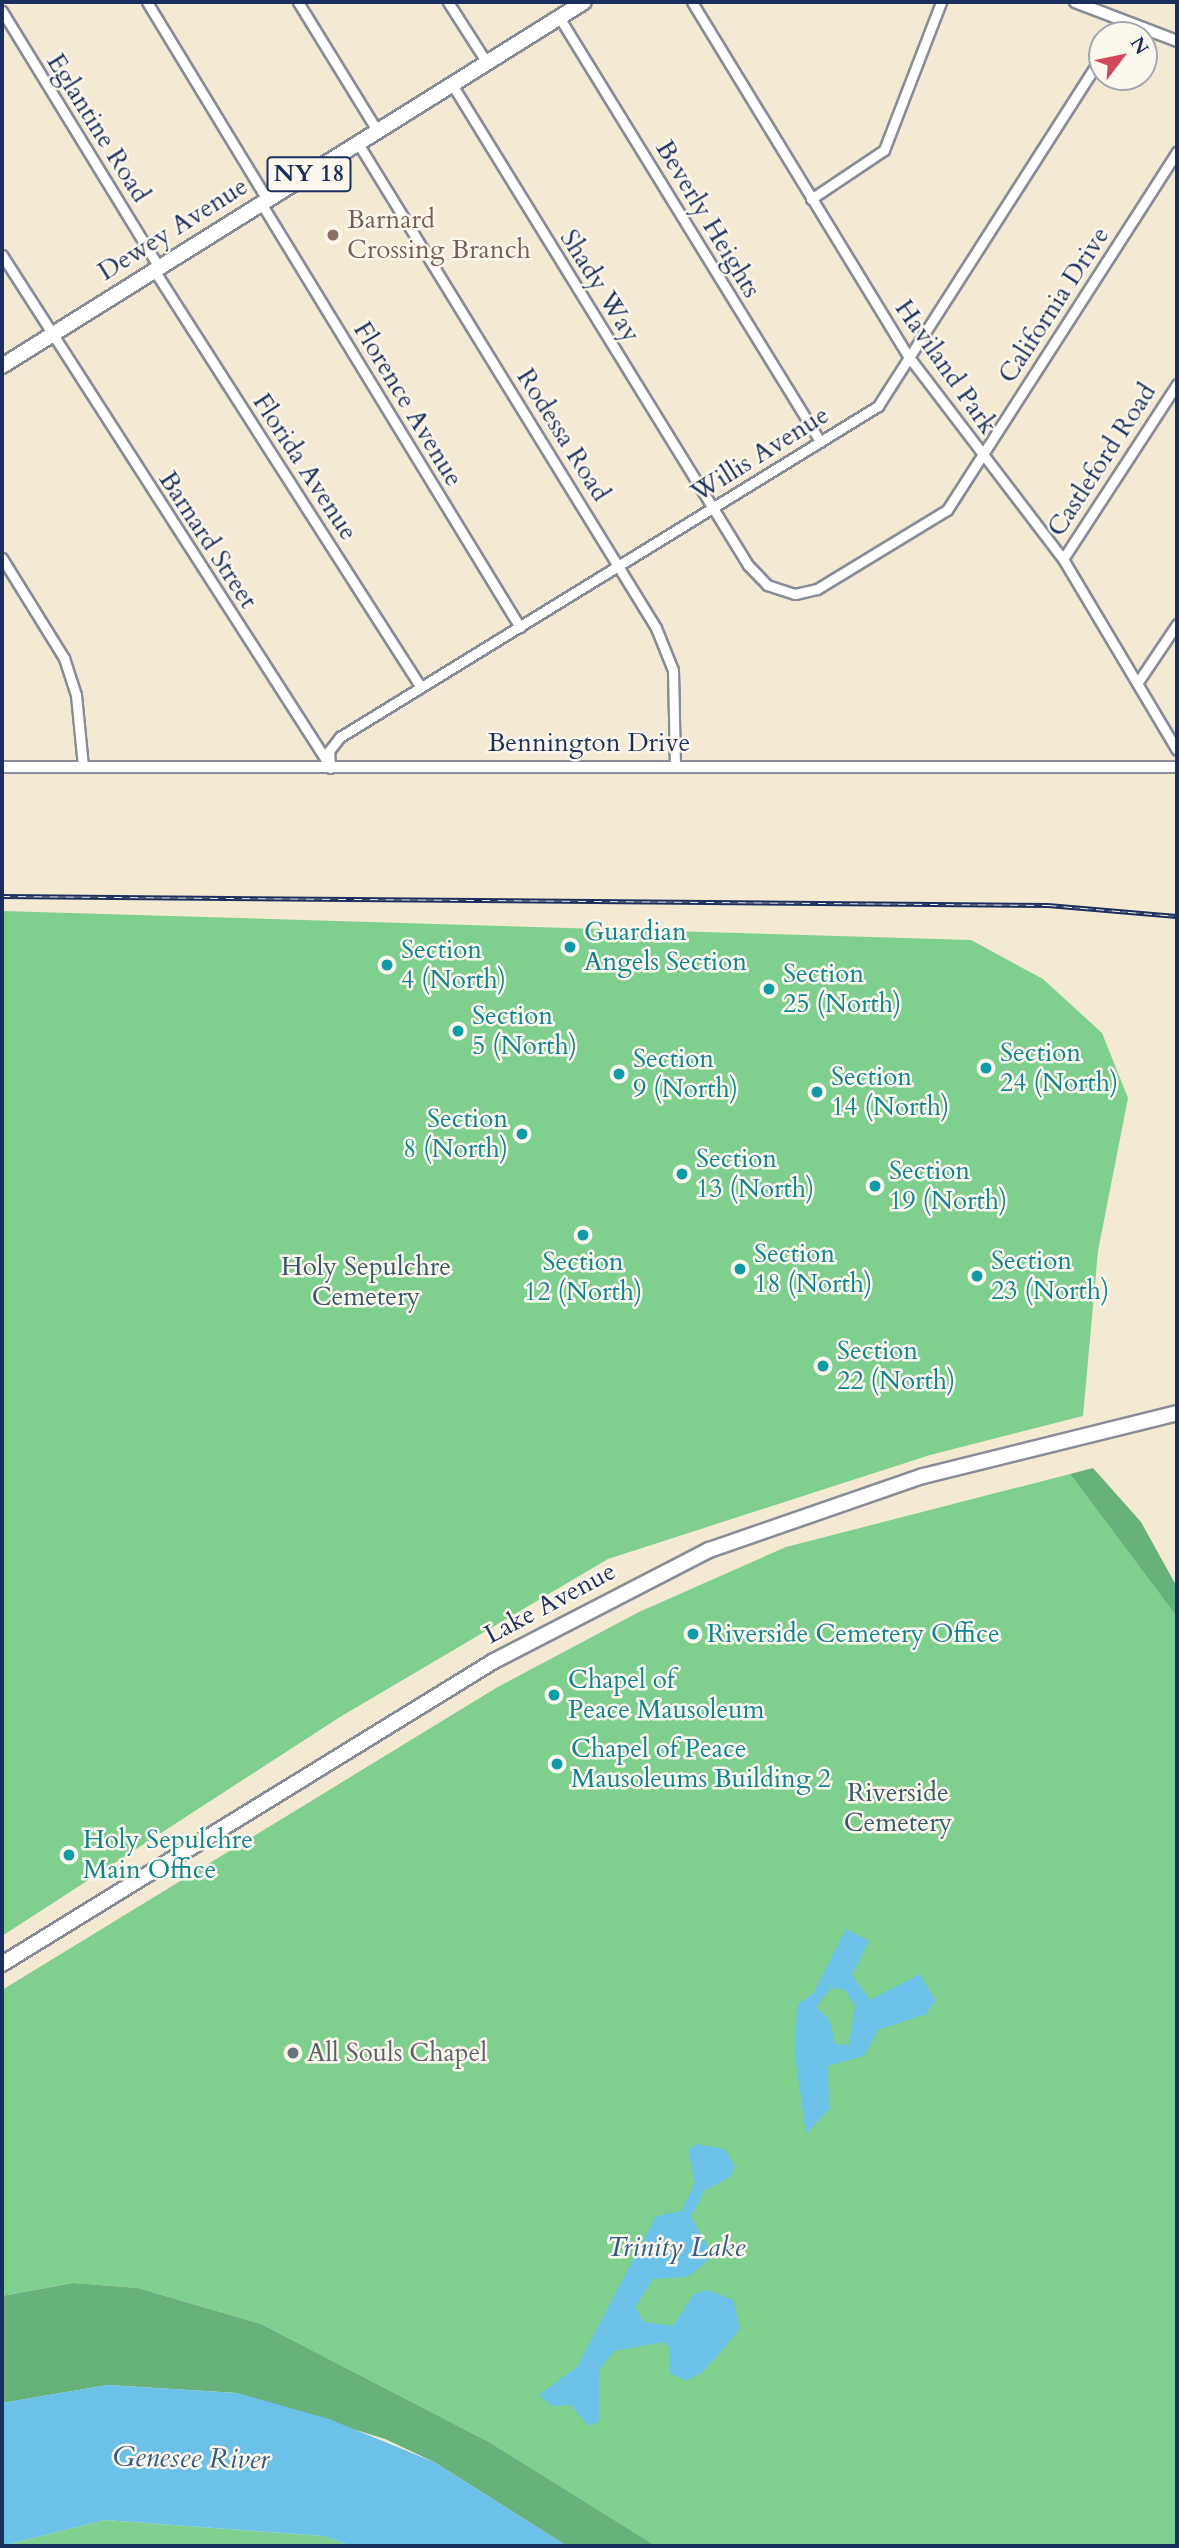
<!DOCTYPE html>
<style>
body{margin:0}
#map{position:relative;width:1179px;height:2548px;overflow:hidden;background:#f4ead3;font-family:Cardo,serif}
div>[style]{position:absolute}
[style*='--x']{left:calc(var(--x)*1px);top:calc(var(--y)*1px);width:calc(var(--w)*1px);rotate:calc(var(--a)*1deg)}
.green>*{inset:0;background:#7fcf8f}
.forest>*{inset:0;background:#67b27a}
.water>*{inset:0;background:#6bc1e8}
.roads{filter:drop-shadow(2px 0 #888c98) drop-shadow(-2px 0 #888c98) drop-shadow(0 2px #888c98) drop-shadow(0 -2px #888c98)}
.minor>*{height:9px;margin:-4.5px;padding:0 4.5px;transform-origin:4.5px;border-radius:4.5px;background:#fff}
.tertiary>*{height:10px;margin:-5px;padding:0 5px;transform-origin:5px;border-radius:5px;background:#fff}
.primary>*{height:14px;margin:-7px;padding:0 7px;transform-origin:7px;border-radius:7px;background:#fff}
.rail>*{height:5px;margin-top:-2.5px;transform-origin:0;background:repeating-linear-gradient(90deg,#fbf7ec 0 8px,#1b2f5e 0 16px);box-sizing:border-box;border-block:2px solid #1b2f5e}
.dots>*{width:19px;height:19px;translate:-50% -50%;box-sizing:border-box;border:4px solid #fbf7ec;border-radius:50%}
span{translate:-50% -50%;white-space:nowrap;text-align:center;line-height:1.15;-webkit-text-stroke:5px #fbf7ec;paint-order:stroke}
.shield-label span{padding:2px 5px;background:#fbf7ec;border:2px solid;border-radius:5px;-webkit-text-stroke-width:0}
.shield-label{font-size:24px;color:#1b2f5e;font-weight:700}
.street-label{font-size:26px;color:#1b2f5e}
.education-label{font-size:26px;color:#785e54}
.left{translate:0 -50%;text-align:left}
.culture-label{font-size:26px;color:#0d838f}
.right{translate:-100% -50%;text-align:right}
.park-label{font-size:26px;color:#34576a}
.worship-label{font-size:26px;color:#5b616d}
.water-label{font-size:28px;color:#335b87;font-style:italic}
.frame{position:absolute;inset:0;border:4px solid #1b2f5e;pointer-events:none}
.north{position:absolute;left:1088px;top:21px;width:70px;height:70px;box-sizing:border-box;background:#fbf7ec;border:2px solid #a1a7b3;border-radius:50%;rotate:58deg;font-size:19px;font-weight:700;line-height:28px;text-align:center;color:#1b2f5e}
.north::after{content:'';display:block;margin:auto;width:24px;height:32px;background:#d1495b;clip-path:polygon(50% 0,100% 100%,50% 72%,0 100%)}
</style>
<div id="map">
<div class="green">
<i style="clip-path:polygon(2px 911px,971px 940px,1043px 979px,1102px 1033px,1128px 1098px,1098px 1251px,1083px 1416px,930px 1455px,608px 1559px,340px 1717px,2px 1936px)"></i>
<i style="clip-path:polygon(1070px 1474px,1177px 1617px,1177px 2546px,656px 2546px,489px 2442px,261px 2324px,138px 2288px,73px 2283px,2px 2296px,2px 1990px,496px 1688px,639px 1612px,786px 1547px)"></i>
<i style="clip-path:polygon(105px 2520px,324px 2536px,352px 2546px,2px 2546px)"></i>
</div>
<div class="forest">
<i style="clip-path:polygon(1093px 1468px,1141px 1522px,1177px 1587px,1177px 1617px,1070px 1474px)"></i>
<i style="clip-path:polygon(73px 2283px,138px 2288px,261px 2324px,489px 2442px,656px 2546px,567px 2546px,434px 2462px,385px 2439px,237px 2393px,108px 2385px,2px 2403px,2px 2296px)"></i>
</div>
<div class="water">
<i style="clip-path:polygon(evenodd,846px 1929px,869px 1941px,852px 1975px,870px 2000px,920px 1974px,936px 2001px,926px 2014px,878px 2030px,864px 2056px,828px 2066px,829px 2109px,806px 2134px,795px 2055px,797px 2005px,813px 1994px,846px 1929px,831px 1988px,845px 1990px,855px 2006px,849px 2045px,835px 2044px,830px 2021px,816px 2007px,831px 1988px)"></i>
<i style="clip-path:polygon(697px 2144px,725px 2149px,735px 2167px,730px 2177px,704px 2191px,691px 2217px,713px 2256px,688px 2277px,653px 2279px,635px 2307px,644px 2322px,673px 2326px,694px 2294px,708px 2290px,733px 2300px,740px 2329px,703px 2372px,686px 2381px,670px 2373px,669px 2347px,663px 2342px,614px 2351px,599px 2370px,599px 2422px,588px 2426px,571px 2405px,552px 2406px,539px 2395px,577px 2367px,656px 2216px,682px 2211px,695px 2182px,688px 2150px)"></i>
<i style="clip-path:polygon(108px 2385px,237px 2393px,329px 2419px,434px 2462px,567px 2546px,352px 2546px,324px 2536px,105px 2520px,2px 2546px,2px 2403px)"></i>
</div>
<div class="roads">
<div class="minor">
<i style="--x:147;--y:2;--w:231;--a:58.7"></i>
<i style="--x:298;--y:2;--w:153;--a:58.4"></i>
<i style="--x:448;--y:2;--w:72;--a:57.4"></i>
<i style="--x:692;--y:2;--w:416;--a:58.6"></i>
<i style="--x:909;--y:357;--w:254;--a:52.7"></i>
<i style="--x:1063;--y:559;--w:222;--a:59.2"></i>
<i style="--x:2;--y:11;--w:300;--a:58.5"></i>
<i style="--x:559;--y:17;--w:499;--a:58.4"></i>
<i style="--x:1115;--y:35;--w:17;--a:-54"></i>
<i style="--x:453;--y:86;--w:563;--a:58.37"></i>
<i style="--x:748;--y:565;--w:28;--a:46"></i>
<i style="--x:767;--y:585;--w:29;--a:18"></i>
<i style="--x:795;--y:594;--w:23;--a:-13"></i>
<i style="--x:817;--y:589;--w:152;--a:-31.3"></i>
<i style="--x:947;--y:510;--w:426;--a:-57.3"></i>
<i style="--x:359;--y:145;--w:567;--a:58.41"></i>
<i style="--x:656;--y:628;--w:45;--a:68"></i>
<i style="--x:673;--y:670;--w:96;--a:88.8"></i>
<i style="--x:811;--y:199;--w:88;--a:-33.9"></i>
<i style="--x:884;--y:150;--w:159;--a:-68.9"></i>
<i style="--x:261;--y:203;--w:497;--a:58.6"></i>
<i style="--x:2;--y:255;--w:604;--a:57.31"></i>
<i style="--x:154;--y:270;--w:495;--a:57.4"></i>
<i style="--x:2;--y:558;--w:118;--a:58.2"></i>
<i style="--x:64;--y:658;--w:39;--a:72"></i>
<i style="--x:76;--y:695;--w:72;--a:84.4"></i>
<i style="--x:1063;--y:559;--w:209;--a:-56.9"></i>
<i style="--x:1138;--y:682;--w:70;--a:-56.1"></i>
<i style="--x:330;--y:768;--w:17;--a:-93"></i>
<i style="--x:329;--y:751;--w:18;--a:-52"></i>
<i style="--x:340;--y:737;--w:632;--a:-31.6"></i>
<i style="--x:878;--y:406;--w:416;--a:-57.4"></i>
</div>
<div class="tertiary">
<i style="--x:1075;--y:2;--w:109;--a:20.9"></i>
<i style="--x:2;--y:767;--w:1175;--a:0"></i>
</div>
<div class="primary">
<i style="--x:2;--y:366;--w:686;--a:-32.02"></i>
<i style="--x:2;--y:1964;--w:578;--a:-31.63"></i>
<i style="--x:494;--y:1661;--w:242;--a:-27.3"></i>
<i style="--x:709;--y:1550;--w:226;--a:-19.1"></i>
<i style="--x:923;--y:1476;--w:262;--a:-13.9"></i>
</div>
</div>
<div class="rail">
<i style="--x:2;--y:896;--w:1046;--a:0.49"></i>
<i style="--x:1048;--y:905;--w:129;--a:4.9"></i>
</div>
<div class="dots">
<i style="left:333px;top:235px;background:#8d6e63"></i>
<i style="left:570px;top:947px;background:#0f9aa8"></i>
<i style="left:387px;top:965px;background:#0f9aa8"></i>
<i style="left:769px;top:989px;background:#0f9aa8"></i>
<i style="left:458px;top:1031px;background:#0f9aa8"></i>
<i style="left:986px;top:1068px;background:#0f9aa8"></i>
<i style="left:619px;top:1074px;background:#0f9aa8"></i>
<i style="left:817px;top:1092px;background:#0f9aa8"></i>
<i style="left:522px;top:1134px;background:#0f9aa8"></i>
<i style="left:682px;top:1174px;background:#0f9aa8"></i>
<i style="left:875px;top:1186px;background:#0f9aa8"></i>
<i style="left:583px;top:1235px;background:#0f9aa8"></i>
<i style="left:740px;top:1269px;background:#0f9aa8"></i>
<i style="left:977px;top:1276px;background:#0f9aa8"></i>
<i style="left:823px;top:1366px;background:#0f9aa8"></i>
<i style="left:693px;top:1634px;background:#0f9aa8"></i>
<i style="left:554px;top:1695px;background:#0f9aa8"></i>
<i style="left:557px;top:1764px;background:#0f9aa8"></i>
<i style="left:69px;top:1855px;background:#0f9aa8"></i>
<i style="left:293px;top:2053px;background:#6b7280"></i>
</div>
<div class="shield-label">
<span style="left:309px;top:174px">NY 18</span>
</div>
<div class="street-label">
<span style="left:98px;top:128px;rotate:58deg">Eglantine Road</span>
<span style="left:708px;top:219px;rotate:59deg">Beverly Heights</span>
<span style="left:173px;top:229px;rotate:-32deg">Dewey Avenue</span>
<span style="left:600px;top:286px;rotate:58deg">Shady Way</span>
<span style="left:1054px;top:305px;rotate:-57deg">California Drive</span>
<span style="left:946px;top:367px;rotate:55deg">Haviland Park</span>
<span style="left:408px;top:404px;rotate:59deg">Florence Avenue</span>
<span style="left:563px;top:435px;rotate:58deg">Rodessa Road</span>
<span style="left:760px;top:454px;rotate:-32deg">Willis Avenue</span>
<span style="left:1102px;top:460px;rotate:-57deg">Castleford Road</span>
<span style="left:305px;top:467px;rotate:57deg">Florida Avenue</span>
<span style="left:208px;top:540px;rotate:57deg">Barnard Street</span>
<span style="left:589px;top:743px">Bennington Drive</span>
<span style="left:550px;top:1603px;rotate:-28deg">Lake Avenue</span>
</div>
<div class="education-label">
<span class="left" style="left:347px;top:235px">Barnard<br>Crossing Branch</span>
</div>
<div class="culture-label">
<span class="left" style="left:584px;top:947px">Guardian<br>Angels Section</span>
<span class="left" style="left:401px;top:965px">Section<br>4 (North)</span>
<span class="left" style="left:783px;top:989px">Section<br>25 (North)</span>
<span class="left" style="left:472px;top:1031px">Section<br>5 (North)</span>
<span class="left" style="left:1000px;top:1068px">Section<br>24 (North)</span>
<span class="left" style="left:633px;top:1074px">Section<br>9 (North)</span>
<span class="left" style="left:831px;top:1092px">Section<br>14 (North)</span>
<span class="right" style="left:508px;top:1134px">Section<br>8 (North)</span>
<span class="left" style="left:696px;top:1174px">Section<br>13 (North)</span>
<span class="left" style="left:889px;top:1186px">Section<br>19 (North)</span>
<span class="left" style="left:754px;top:1269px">Section<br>18 (North)</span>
<span class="left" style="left:991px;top:1276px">Section<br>23 (North)</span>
<span style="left:583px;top:1277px">Section<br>12 (North)</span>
<span class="left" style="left:837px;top:1366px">Section<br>22 (North)</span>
<span class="left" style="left:707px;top:1634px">Riverside Cemetery Office</span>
<span class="left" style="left:568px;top:1695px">Chapel of<br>Peace Mausoleum</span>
<span class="left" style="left:571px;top:1764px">Chapel of Peace<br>Mausoleums Building 2</span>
<span class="left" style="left:83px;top:1855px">Holy Sepulchre<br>Main Office</span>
</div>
<div class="park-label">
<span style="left:366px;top:1282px">Holy Sepulchre<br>Cemetery</span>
<span style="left:898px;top:1808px">Riverside<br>Cemetery</span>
</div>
<div class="worship-label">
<span class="left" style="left:307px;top:2053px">All Souls Chapel</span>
</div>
<div class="water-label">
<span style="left:676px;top:2247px">Trinity Lake</span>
<span style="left:191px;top:2458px;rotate:1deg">Genesee River</span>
</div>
<div class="frame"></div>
<div class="north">N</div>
</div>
